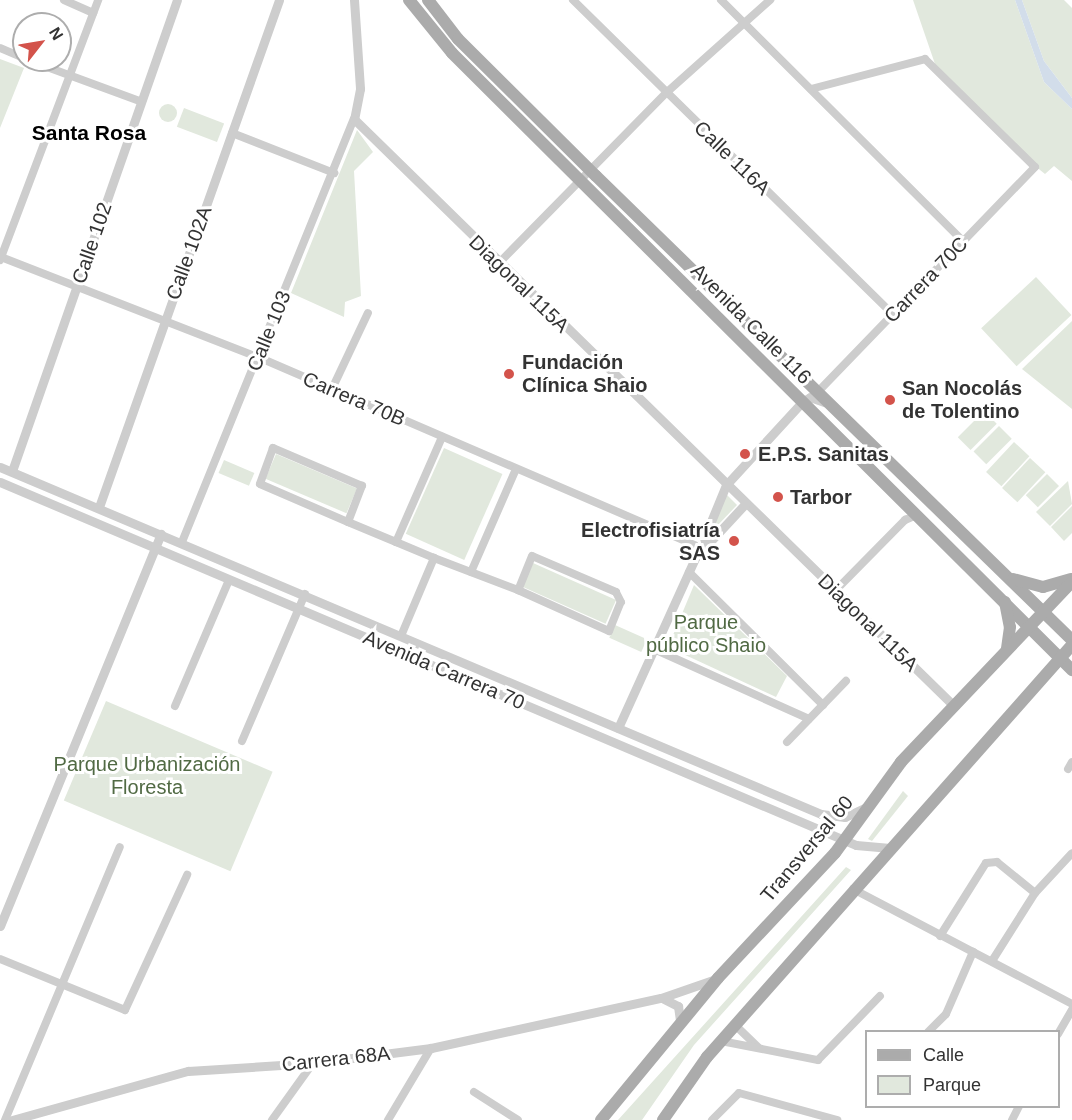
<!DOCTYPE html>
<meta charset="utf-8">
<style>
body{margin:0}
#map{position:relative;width:1072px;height:1120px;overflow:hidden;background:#fff;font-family:Helvetica,sans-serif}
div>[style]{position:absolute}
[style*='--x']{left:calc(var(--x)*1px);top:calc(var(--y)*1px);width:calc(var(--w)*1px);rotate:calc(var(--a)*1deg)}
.green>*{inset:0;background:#e1e8dd;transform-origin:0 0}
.round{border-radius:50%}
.water>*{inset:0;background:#d2ddea}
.minor>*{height:8px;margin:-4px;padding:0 4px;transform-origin:4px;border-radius:4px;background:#cdcdcd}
.tertiary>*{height:9px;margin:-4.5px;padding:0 4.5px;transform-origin:4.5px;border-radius:4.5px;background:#cdcdcd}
.primary>*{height:12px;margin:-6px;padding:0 6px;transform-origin:6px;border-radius:6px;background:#ababab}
.dots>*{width:16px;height:16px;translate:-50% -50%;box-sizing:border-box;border:3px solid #fff;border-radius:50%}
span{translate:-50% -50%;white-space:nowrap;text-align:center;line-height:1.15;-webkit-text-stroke:6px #fff;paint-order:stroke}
.street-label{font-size:20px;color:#333}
.poi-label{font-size:20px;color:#333;font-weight:700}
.left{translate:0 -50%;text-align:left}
.right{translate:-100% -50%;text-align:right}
.park-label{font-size:20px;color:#516a44}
.neighbourhood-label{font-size:21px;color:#000;font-weight:700}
.legend{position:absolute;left:865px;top:1030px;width:195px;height:78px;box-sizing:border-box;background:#fff;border:2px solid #adadad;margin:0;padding:8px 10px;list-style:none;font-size:18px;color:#333}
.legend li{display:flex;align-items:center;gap:12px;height:30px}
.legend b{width:30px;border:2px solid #adadad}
.north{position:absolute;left:12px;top:12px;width:60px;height:60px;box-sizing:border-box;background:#fff;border:2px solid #adadad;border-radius:50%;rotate:59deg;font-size:16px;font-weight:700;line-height:24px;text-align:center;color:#333}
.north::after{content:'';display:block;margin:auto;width:21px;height:27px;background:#d3534b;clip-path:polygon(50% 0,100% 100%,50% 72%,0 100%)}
</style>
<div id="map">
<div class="green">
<i style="clip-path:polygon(913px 0,1015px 0,1044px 82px,1072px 109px,1072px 181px,1054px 166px,1045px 174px,1040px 170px,935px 64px)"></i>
<i style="clip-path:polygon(1022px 0,1064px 0,1072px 8px,1072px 98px,1044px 61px)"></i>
<i style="clip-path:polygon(0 59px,24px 68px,0 128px)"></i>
<i class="round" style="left:159px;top:104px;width:18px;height:18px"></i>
<i style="left:184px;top:108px;width:43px;height:20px;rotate:21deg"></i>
<i style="clip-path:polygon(357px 130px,373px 152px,354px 171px,361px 296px,345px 302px,344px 317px,291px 293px)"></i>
<i style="left:1036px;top:277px;width:52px;height:75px;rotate:47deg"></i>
<i style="clip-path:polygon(1072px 321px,1072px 409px,1022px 369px)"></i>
<i style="left:984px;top:411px;width:18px;height:37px;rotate:45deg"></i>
<i style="left:999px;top:426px;width:18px;height:36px;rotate:45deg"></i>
<i style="left:1014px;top:442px;width:21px;height:41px;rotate:43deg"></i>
<i style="left:444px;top:448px;width:64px;height:94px;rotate:24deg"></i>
<i style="left:276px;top:454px;width:88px;height:27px;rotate:23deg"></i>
<i style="left:1030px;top:458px;width:21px;height:41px;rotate:43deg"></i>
<i style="left:224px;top:460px;width:33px;height:14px;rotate:23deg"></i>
<i style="left:1047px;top:474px;width:17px;height:30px;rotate:45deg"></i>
<i style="clip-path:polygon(1068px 481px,1072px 504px,1050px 526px,1036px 512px)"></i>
<i style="clip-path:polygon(724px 492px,737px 505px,717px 526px,712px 523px)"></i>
<i style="clip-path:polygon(1072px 506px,1072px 533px,1064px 541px,1051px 527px)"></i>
<i style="left:533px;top:563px;width:91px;height:26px;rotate:24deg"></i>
<i style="clip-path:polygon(694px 585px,787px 676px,776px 697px,668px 647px)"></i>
<i style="left:615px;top:625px;width:35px;height:14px;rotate:24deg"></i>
<i style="left:106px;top:701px;width:181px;height:108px;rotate:23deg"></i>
<i style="clip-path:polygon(903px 791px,908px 796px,872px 841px,868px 839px)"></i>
<i style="clip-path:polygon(846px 867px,851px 870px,694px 1045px,642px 1120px,618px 1120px)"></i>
</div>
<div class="water">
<i style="clip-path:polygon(1015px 0,1022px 0,1044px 61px,1072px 98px,1072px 109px,1044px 82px)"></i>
</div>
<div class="minor">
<i style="--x:64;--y:0;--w:32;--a:24"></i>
<i style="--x:573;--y:0;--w:448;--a:44.5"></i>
<i style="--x:721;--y:0;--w:342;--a:44.9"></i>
<i style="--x:0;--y:48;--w:26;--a:23"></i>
<i style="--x:28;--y:60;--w:121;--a:20.2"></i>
<i style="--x:811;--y:89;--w:118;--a:-14.7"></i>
<i style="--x:925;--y:59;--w:154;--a:44.5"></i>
<i style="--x:1035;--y:167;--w:314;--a:134"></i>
<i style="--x:232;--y:133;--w:110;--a:21.4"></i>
<i style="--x:1;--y:257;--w:276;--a:21.3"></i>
<i style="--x:258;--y:357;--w:485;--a:23.3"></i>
<i style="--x:0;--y:260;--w:278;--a:-69.3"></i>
<i style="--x:498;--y:264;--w:240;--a:-45.5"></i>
<i style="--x:666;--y:93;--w:140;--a:-41.8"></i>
<i style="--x:332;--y:389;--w:84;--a:-64.7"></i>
<i style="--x:348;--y:522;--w:39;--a:-69"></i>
<i style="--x:362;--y:486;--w:97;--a:-156.9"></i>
<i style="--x:273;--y:448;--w:38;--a:110"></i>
<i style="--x:260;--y:484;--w:96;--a:23.4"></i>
<i style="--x:348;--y:522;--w:52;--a:22.6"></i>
<i style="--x:396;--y:542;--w:41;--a:22.8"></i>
<i style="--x:434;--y:558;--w:90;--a:20.9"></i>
<i style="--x:518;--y:590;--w:100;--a:24.3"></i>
<i style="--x:609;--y:631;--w:31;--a:-68"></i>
<i style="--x:621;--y:602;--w:11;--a:-117"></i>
<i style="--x:616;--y:592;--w:91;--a:-156.8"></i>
<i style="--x:532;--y:556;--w:37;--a:112"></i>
<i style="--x:182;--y:542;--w:457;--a:-67.9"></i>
<i style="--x:396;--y:542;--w:115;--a:-66.3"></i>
<i style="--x:471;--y:572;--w:112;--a:-66.4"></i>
<i style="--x:689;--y:572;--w:189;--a:44.8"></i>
<i style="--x:835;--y:591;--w:100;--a:-45.4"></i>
<i style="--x:905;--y:520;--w:13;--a:-23"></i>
<i style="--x:401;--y:636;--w:85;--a:-67.1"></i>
<i style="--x:654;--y:649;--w:170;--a:24.3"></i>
<i style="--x:175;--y:706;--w:137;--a:-66.8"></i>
<i style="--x:242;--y:741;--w:160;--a:-66.8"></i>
<i style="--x:787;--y:742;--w:85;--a:-46"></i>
<i style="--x:1068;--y:769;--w:8;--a:-60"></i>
<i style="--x:853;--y:889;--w:247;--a:27.7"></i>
<i style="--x:940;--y:936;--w:86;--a:-57.8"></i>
<i style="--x:986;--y:863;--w:11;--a:-5"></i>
<i style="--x:997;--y:862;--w:49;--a:39.2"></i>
<i style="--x:0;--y:959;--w:135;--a:22.2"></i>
<i style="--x:125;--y:1010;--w:149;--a:-65.3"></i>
<i style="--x:992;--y:961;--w:80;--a:-57.7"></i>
<i style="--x:1035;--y:893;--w:54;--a:-47.2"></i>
<i style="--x:735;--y:1025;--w:32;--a:44"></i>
<i style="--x:928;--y:1032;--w:25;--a:-45"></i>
<i style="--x:946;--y:1014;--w:68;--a:-66.5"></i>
<i style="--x:1058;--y:1034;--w:28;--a:-60"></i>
<i style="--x:721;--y:1041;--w:99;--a:11.1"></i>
<i style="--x:818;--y:1060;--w:89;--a:-45.9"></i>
<i style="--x:474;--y:1092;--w:52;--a:32.5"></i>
<i style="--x:5;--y:1120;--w:296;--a:-67.2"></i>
<i style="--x:272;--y:1120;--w:70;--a:-54.3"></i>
<i style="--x:388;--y:1120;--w:84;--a:-59.2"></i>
<i style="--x:712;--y:1120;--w:38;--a:-45"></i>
<i style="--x:739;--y:1093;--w:102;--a:15.4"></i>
<i style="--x:1012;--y:1120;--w:16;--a:-63"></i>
</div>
<div class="tertiary">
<i style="--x:354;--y:0;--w:89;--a:86.1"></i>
<i style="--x:360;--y:89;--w:31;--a:101"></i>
<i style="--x:354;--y:119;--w:839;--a:44.37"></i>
<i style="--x:0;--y:467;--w:891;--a:22.91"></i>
<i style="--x:821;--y:814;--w:24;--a:7"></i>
<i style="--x:845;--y:817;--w:23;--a:-25"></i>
<i style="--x:12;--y:471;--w:499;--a:-70.7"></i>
<i style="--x:0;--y:482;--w:930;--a:22.98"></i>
<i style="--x:856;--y:845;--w:34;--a:5"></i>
<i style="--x:99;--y:507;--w:538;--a:-70.45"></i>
<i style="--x:698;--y:553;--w:74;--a:-67.6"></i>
<i style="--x:726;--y:485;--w:113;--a:-47.5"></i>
<i style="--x:802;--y:402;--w:9;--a:-32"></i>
<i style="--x:810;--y:397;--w:15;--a:20"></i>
<i style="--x:618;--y:728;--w:187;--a:-65.6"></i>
<i style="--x:695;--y:558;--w:74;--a:-47.2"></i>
<i style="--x:0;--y:926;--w:424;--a:-67.7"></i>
<i style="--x:664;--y:999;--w:16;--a:27"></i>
<i style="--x:678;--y:1006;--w:15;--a:82"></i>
<i style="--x:12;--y:1120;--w:183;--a:-15.6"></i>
<i style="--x:188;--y:1071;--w:125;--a:-3.7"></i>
<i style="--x:313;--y:1063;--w:119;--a:-7.2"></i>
<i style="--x:431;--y:1048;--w:235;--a:-12.3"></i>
<i style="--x:661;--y:998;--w:58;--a:-19.1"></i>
</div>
<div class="primary">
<i style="--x:409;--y:0;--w:68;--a:50.9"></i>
<i style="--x:452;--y:53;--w:875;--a:44.86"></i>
<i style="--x:428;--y:0;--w:49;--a:52.4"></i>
<i style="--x:458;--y:39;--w:194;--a:44.8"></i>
<i style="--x:596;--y:176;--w:665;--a:44.27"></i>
<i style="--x:1013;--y:579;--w:31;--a:15"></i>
<i style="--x:1043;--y:587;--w:29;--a:-16"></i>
<i style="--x:1005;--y:602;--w:25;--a:79"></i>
<i style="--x:1010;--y:627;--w:22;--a:98"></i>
<i style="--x:601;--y:1120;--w:184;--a:-50.5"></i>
<i style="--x:718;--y:978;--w:171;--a:-46.9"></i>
<i style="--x:835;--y:853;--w:112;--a:-54"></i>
<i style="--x:901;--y:762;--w:248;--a:-46.5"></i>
<i style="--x:663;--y:1120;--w:77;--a:-55.1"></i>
<i style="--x:707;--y:1057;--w:550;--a:-48.46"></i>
</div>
<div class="dots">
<i style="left:509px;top:374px;background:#d3534b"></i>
<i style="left:890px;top:400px;background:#d3534b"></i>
<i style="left:745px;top:454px;background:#d3534b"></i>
<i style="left:778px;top:497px;background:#d3534b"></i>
<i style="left:734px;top:541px;background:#d3534b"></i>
</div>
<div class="street-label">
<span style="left:732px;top:158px;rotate:44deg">Calle 116A</span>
<span style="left:92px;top:243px;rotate:-71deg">Calle 102</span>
<span style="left:189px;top:253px;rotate:-70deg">Calle 102A</span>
<span style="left:926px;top:280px;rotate:-46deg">Carrera 70C</span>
<span style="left:519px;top:284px;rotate:44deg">Diagonal 115A</span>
<span style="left:751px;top:324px;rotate:45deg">Avenida Calle 116</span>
<span style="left:269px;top:331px;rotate:-68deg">Calle 103</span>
<span style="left:354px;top:399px;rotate:23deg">Carrera 70B</span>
<span style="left:868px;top:623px;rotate:44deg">Diagonal 115A</span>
<span style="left:444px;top:670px;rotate:23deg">Avenida Carrera 70</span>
<span style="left:807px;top:849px;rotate:-50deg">Transversal 60</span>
<span style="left:336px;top:1059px;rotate:-6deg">Carrera 68A</span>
</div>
<div class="poi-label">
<span class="left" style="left:522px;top:374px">Fundación<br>Clínica Shaio</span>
<span class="left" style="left:902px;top:400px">San Nocolás<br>de Tolentino</span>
<span class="left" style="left:758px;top:454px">E.P.S. Sanitas</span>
<span class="left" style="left:790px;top:497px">Tarbor</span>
<span class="right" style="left:720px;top:542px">Electrofisiatría<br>SAS</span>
</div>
<div class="park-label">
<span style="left:706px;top:634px">Parque<br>público Shaio</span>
<span style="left:147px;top:776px">Parque Urbanización<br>Floresta</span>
</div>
<div class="neighbourhood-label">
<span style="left:89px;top:133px">Santa Rosa</span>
</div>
<ul class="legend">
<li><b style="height:8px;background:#ababab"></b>Calle</li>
<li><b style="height:16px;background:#e1e8dd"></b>Parque</li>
</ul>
<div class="north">N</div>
</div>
